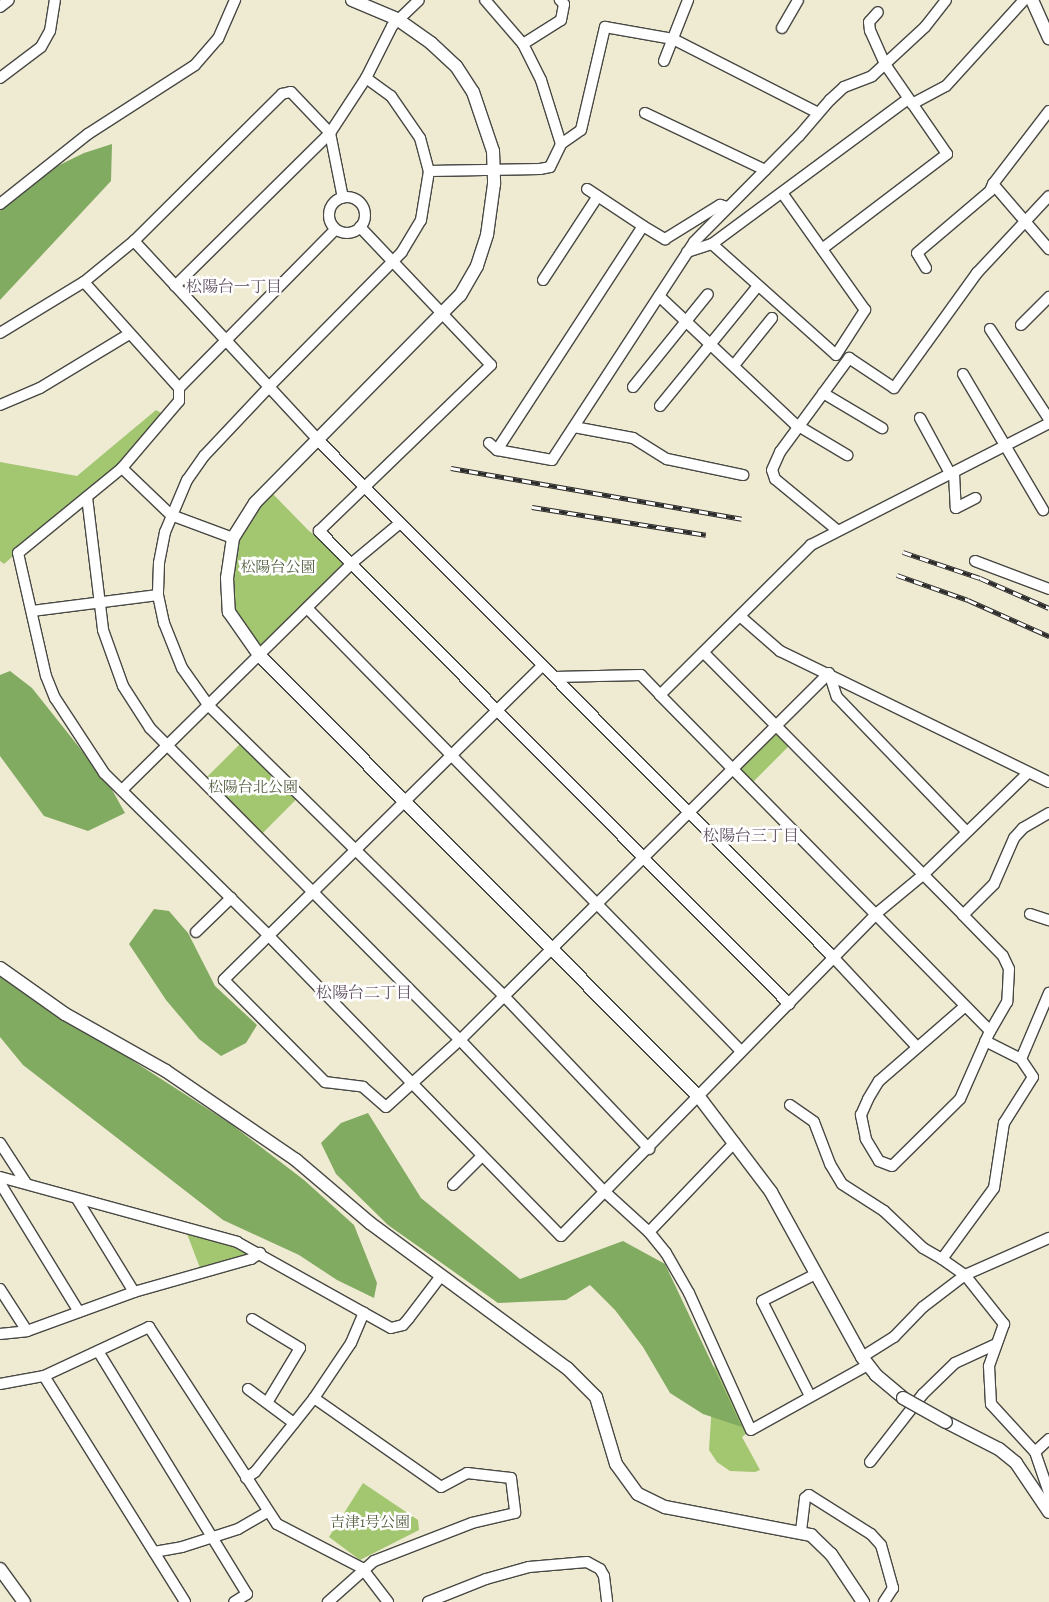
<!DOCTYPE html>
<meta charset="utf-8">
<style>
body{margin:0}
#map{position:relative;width:1049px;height:1602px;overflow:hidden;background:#efead2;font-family:Alegreya,"Noto Serif JP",serif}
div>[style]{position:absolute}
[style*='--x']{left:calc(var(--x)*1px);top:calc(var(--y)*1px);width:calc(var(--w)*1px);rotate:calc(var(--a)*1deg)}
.green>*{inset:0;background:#a3c670;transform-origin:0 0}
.forest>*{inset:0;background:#82ab62}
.roads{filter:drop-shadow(1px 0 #484844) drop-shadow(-1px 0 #484844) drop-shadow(0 1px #484844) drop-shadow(0 -1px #484844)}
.minor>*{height:10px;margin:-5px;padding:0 5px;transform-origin:5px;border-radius:5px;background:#fff}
.minor>.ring{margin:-5px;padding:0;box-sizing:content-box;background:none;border:10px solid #fff;border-radius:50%}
.tertiary>*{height:12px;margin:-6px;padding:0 6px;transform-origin:6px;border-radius:6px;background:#fff}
.rail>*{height:5px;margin-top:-2.5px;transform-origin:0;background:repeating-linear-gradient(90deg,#fff 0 9px,#2b2b2b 0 18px);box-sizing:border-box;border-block:1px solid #2b2b2b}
.bridges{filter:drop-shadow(1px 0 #484844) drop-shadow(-1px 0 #484844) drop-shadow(0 1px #484844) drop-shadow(0 -1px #484844)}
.tertiary-bridge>*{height:12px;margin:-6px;padding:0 6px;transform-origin:6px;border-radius:6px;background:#fff}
span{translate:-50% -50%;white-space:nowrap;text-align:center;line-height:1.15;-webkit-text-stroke:5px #fff;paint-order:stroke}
.park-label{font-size:15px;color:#556143}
.neighbourhood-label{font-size:16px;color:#635365}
</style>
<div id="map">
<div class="green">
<i style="clip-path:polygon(156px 410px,163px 414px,119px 463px,4px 564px,0 561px,0 462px,77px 476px)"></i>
<i style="clip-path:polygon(269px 490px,309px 531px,352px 563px,259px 655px,229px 612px,233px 538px)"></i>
<i style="left:776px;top:725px;width:24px;height:59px;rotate:45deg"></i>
<i style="left:242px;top:742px;width:79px;height:50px;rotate:45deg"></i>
<i style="clip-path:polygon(186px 1231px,237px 1242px,249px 1253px,200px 1268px)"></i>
<i style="clip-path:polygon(715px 1357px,751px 1430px,742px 1437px,760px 1470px,755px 1472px,730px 1471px,717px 1462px,709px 1450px)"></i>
<i style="clip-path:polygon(363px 1483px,418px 1520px,419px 1530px,360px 1560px,329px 1537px)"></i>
</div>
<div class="forest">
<i style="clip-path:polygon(112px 144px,111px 181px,0 300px,0 206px,39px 175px,84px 153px)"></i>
<i style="clip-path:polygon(10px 671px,32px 688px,110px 786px,125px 813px,88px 831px,44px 816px,0 756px,0 675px)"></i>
<i style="clip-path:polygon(154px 909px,169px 911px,188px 933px,215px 986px,257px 1025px,246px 1043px,221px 1056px,199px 1039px,166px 1000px,129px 944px)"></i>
<i style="clip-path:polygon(0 975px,231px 1124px,304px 1180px,354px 1225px,377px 1283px,374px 1298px,337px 1280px,299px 1255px,223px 1220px,23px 1065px,0 1037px)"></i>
<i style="clip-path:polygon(368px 1113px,421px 1198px,520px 1279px,623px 1241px,665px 1264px,742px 1427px,703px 1414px,670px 1393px,643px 1347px,615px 1310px,590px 1285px,566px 1300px,498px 1303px,388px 1225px,336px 1174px,321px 1143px,341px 1123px)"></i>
</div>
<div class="roads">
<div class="minor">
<i style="--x:0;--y:7;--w:11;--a:-38"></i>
<i style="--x:782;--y:28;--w:32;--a:-60"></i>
<i style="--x:523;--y:44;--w:45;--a:-32.3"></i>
<i style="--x:561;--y:20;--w:16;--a:-79"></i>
<i style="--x:564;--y:4;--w:6;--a:-135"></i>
<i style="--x:664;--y:61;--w:66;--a:-68.5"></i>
<i style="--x:0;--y:78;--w:51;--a:-37.1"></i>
<i style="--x:41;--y:47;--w:18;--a:-61"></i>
<i style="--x:50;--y:31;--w:31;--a:-81"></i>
<i style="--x:366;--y:78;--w:31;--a:36"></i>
<i style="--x:391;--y:96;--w:51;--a:55.4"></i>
<i style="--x:420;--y:138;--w:34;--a:75"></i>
<i style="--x:429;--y:171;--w:50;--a:99.3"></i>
<i style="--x:421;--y:220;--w:37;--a:121"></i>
<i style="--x:402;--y:252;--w:188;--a:134.6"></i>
<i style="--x:270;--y:386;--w:96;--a:133.3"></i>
<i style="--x:204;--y:456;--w:29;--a:125"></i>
<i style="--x:187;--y:480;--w:56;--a:112.9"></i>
<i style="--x:165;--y:532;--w:32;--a:101"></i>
<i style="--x:159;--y:563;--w:32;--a:92"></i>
<i style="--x:158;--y:595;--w:29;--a:78"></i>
<i style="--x:164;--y:623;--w:48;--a:68.2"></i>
<i style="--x:182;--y:668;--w:47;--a:54.6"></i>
<i style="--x:209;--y:706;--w:414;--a:44.5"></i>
<i style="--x:504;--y:996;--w:211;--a:46.5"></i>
<i style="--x:912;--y:104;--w:38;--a:-28"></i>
<i style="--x:946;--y:86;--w:116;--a:-47.8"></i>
<i style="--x:645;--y:113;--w:133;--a:25.4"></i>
<i style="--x:561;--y:144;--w:24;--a:-35"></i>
<i style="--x:581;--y:130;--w:106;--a:-76.9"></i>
<i style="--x:605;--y:27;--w:69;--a:10"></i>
<i style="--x:673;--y:39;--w:163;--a:27"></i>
<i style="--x:429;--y:171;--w:111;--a:-1"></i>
<i style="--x:540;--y:169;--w:10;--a:-11"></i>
<i style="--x:550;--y:167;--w:25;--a:-64"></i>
<i style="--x:561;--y:144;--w:67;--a:-107.4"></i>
<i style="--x:541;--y:80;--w:40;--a:-116.6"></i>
<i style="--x:523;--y:44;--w:58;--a:-130.8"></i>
<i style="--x:993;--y:184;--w:86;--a:49.3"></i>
<i class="ring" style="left:329px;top:197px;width:26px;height:26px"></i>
<i style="--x:0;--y:204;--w:112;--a:-38.5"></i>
<i style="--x:88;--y:134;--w:127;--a:-32.8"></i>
<i style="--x:195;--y:65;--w:35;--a:-49"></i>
<i style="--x:218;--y:39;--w:43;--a:-66.4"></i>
<i style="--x:643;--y:226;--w:26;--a:31"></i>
<i style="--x:665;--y:239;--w:65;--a:-31.7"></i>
<i style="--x:720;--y:205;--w:7;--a:16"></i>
<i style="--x:360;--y:227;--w:190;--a:46.5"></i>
<i style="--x:491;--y:365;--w:239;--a:136"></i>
<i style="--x:319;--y:531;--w:667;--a:45.18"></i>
<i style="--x:134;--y:241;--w:277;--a:47.2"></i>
<i style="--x:322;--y:444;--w:725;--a:45.11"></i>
<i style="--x:834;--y:958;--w:120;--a:47"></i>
<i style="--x:712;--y:244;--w:166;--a:41.8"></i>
<i style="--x:836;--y:355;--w:54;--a:-57.2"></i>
<i style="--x:865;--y:310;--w:142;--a:-125.3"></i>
<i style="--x:822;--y:249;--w:157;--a:-37.2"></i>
<i style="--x:947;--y:154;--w:109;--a:-124.6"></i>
<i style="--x:885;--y:64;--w:36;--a:-114"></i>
<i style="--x:870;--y:31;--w:9;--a:-96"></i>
<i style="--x:869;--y:22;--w:13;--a:-48"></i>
<i style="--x:687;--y:252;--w:26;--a:-18"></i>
<i style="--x:712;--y:244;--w:244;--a:-36.5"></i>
<i style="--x:926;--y:268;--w:17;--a:-121"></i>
<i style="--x:917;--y:253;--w:96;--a:-40.3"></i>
<i style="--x:990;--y:191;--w:8;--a:-67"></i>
<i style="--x:993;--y:184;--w:92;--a:-52.5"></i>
<i style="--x:543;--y:280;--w:100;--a:-56.8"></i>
<i style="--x:84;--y:282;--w:142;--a:48.1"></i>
<i style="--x:179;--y:388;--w:223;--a:-45.4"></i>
<i style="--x:175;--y:286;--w:218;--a:-44.6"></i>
<i style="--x:330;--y:133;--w:66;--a:-56.8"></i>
<i style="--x:366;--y:78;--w:58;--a:-63.4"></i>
<i style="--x:392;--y:26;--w:37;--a:-44"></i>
<i style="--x:659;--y:296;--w:187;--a:43.3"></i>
<i style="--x:795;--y:424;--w:61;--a:30.8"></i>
<i style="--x:1021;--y:325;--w:40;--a:-45"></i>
<i style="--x:990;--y:329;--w:108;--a:56.8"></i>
<i style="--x:0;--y:333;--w:98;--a:-31.3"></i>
<i style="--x:84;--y:282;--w:65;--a:-39.4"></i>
<i style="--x:134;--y:241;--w:209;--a:-44.8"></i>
<i style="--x:282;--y:94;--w:9;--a:-13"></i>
<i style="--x:291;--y:92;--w:57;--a:46.4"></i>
<i style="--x:330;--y:133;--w:66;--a:78.7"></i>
<i style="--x:735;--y:364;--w:59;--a:-51.2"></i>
<i style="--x:963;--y:374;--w:158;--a:59.5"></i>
<i style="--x:633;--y:387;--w:119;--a:-51.1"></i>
<i style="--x:179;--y:388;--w:13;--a:90"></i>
<i style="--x:179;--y:401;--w:88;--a:130.4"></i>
<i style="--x:122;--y:468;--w:134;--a:140.7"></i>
<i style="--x:18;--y:553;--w:126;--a:77.2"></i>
<i style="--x:46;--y:676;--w:24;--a:68"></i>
<i style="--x:55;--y:698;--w:90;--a:56.8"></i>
<i style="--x:104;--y:773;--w:231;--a:44.6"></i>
<i style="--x:268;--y:935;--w:420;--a:45.8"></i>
<i style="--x:561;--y:1236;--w:452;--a:-45.6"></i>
<i style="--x:877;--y:913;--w:60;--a:-39.6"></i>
<i style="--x:923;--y:875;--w:146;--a:-44.2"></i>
<i style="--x:823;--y:393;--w:69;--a:30.7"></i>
<i style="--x:0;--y:405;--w:43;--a:-23"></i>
<i style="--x:40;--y:388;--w:104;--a:-31.2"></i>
<i style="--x:660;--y:406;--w:155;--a:-50.8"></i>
<i style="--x:920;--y:418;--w:65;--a:61.5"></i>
<i style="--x:574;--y:427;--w:60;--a:10.6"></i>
<i style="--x:633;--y:438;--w:40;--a:32"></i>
<i style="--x:667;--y:459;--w:78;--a:11.9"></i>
<i style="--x:489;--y:443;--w:11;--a:41"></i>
<i style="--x:497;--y:450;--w:56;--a:10.3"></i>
<i style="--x:552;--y:460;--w:260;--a:-56.9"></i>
<i style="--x:694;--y:242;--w:149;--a:-45.3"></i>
<i style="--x:799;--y:136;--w:48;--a:-49.3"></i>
<i style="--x:830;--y:100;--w:19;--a:-43"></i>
<i style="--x:844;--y:87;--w:30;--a:-21"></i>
<i style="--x:872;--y:76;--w:72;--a:-42.8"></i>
<i style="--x:925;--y:27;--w:34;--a:-52"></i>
<i style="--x:497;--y:450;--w:267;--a:-56.9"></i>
<i style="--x:643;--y:226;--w:67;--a:-146.5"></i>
<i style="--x:122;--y:468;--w:68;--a:43.8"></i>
<i style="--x:171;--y:515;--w:66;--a:20.4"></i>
<i style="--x:954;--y:474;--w:34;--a:87"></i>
<i style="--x:956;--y:508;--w:22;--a:-27"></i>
<i style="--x:87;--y:497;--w:134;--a:83.1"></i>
<i style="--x:103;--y:630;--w:59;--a:70.3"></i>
<i style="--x:123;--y:686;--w:50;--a:57.3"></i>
<i style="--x:150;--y:728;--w:440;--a:45.2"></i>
<i style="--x:460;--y:1040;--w:210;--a:46.4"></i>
<i style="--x:605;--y:1192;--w:59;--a:42.3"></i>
<i style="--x:649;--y:1232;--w:27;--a:51"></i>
<i style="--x:666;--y:1253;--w:46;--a:60.1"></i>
<i style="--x:689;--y:1293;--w:150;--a:65.7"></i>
<i style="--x:751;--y:1430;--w:134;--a:-29.1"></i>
<i style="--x:837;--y:530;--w:80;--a:-140.6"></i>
<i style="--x:775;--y:479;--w:9;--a:-108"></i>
<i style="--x:772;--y:470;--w:20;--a:-66"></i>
<i style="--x:780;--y:452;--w:117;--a:-53.7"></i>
<i style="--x:849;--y:358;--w:54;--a:33.7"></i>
<i style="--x:894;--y:388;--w:142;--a:-54.2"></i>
<i style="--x:977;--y:273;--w:105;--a:-46.9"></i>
<i style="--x:975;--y:561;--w:79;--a:20.7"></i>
<i style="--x:307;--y:608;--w:620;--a:45.59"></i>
<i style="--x:32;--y:611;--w:127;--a:-7.2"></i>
<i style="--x:741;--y:617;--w:52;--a:41.1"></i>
<i style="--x:780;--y:651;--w:299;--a:26"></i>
<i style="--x:704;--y:653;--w:368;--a:45.3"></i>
<i style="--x:963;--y:915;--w:57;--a:45.7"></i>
<i style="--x:1003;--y:956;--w:14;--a:65"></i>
<i style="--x:1009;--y:969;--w:33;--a:93"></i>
<i style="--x:1007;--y:1002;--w:34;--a:120"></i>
<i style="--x:990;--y:1031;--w:74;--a:113.8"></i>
<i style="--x:960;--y:1099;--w:95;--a:135.4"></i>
<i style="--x:892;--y:1166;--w:14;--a:-159"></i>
<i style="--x:879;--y:1161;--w:26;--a:-121"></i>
<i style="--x:866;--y:1139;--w:25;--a:-102"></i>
<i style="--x:861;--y:1115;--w:17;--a:-66"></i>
<i style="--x:868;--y:1099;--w:21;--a:-59"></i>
<i style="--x:879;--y:1081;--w:113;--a:-41"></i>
<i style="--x:542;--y:666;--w:447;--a:135.4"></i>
<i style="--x:224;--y:980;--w:144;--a:45.3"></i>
<i style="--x:325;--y:1082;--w:38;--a:7"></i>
<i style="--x:363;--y:1087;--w:30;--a:41"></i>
<i style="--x:386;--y:1107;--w:100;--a:-42.2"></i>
<i style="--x:460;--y:1040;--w:520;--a:-44.84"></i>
<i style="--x:829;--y:673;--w:25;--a:72"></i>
<i style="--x:837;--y:697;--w:187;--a:46.1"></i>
<i style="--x:555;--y:677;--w:86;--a:-1.3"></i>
<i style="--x:641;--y:675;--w:28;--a:46"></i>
<i style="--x:660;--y:695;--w:213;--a:-44.8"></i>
<i style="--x:811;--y:545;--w:267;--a:-27.1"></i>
<i style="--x:660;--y:695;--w:471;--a:45.5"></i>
<i style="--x:122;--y:790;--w:323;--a:-44.6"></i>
<i style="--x:352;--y:563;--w:62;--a:-39.8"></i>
<i style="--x:1030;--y:914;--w:20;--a:18"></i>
<i style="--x:963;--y:915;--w:44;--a:-45"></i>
<i style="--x:994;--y:884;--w:50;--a:-66.5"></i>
<i style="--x:1014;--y:838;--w:13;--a:-48"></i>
<i style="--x:1023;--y:828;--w:30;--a:-30"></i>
<i style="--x:196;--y:932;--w:49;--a:-44.2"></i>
<i style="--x:1021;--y:1059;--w:72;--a:-67"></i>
<i style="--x:790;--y:1105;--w:29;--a:35"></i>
<i style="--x:814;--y:1122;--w:45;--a:69.1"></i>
<i style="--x:830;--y:1164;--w:23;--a:59"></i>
<i style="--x:842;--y:1184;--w:50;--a:32.7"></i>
<i style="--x:884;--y:1211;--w:54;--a:43.5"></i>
<i style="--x:923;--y:1248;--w:22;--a:30"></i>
<i style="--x:942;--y:1259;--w:88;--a:-53.8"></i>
<i style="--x:994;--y:1188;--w:66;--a:-81.3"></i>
<i style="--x:1004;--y:1123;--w:54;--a:-57.8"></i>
<i style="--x:1033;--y:1077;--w:22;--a:-124"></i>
<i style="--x:1021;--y:1059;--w:40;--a:-153.4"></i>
<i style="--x:0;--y:1143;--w:48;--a:57"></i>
<i style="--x:0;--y:1177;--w:246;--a:15.3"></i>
<i style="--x:237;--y:1242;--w:176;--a:29.2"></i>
<i style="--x:391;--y:1328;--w:12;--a:-14"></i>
<i style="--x:403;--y:1325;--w:9;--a:-49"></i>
<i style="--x:409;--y:1318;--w:53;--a:-52.7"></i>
<i style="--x:0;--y:1183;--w:151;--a:58.5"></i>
<i style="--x:453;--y:1185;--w:41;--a:-45"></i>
<i style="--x:77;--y:1199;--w:109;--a:58.5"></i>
<i style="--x:649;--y:1232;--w:124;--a:-46.3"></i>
<i style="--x:942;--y:1259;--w:28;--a:35"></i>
<i style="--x:965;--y:1275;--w:63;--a:51.5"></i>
<i style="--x:1004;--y:1324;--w:45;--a:109.7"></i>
<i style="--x:989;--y:1366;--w:38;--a:87"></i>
<i style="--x:991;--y:1404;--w:65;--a:47.5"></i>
<i style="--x:1035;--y:1452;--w:43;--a:71.1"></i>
<i style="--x:1049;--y:1493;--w:12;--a:110"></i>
<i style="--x:0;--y:1289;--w:50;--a:57.3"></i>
<i style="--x:252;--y:1319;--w:56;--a:31.1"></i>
<i style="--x:300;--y:1348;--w:62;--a:121.1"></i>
<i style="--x:0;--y:1334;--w:27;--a:-6"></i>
<i style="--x:27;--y:1331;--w:114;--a:-20"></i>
<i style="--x:134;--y:1292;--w:122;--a:-15.8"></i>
<i style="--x:251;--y:1259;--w:11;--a:-34"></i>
<i style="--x:98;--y:1351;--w:285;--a:58.5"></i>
<i style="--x:247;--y:1594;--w:15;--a:148"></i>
<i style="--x:862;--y:1357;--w:38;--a:-32"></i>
<i style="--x:894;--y:1337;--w:42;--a:-46"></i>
<i style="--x:923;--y:1307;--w:53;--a:-37.3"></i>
<i style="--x:965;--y:1275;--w:92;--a:-23.8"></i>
<i style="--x:44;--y:1376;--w:266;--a:58"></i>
<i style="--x:0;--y:1384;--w:45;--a:-10.3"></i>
<i style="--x:44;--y:1376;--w:116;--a:-25"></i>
<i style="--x:149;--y:1327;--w:235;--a:57"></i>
<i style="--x:277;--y:1524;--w:96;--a:27.4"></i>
<i style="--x:362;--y:1568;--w:43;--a:52.6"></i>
<i style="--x:248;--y:1389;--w:57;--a:36.5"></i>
<i style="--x:810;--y:1396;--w:106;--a:-116.8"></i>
<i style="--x:762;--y:1301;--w:60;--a:-26.6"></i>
<i style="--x:314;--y:1398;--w:155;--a:35"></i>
<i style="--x:441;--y:1487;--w:30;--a:-28"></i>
<i style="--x:467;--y:1473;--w:44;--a:6.5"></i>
<i style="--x:511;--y:1478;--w:35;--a:83"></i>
<i style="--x:515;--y:1513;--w:44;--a:166.9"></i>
<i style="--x:472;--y:1523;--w:105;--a:158.8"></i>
<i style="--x:374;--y:1561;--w:62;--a:138.3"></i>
<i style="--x:1035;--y:1452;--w:19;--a:-43"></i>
<i style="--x:870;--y:1462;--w:86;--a:-52.1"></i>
<i style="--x:923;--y:1394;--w:45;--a:-44.1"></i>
<i style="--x:955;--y:1363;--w:43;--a:-24.8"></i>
<i style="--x:246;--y:1478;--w:11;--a:-34"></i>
<i style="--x:255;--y:1472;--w:95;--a:-51.4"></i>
<i style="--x:314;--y:1398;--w:66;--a:-56.1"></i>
<i style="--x:351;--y:1343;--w:33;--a:-67"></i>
<i style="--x:801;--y:1531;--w:33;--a:-83"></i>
<i style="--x:805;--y:1498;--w:5;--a:-37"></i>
<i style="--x:809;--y:1495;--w:73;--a:32.2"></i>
<i style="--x:871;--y:1534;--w:15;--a:48"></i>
<i style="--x:881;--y:1545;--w:45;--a:74.4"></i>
<i style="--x:893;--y:1588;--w:17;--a:123"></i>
<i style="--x:154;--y:1552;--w:28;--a:-10"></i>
<i style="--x:182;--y:1547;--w:59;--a:-17.8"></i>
<i style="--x:238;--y:1529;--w:34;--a:-30"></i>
<i style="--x:428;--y:1602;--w:62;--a:-21.6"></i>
<i style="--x:486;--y:1579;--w:45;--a:-15.6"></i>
<i style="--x:529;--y:1567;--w:58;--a:-4.9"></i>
<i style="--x:587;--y:1562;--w:15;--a:28"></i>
<i style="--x:600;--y:1569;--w:8;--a:60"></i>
<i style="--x:604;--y:1576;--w:26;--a:83"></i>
</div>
<div class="tertiary">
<i style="--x:352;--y:0;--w:49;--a:22.9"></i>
<i style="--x:397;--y:19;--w:42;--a:35.2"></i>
<i style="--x:431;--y:43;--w:34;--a:43"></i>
<i style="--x:456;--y:66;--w:31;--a:57"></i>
<i style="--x:473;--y:92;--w:62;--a:71.3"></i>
<i style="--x:493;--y:151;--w:33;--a:88"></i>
<i style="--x:494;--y:184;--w:51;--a:97.8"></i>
<i style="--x:487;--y:235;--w:33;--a:108"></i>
<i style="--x:477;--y:266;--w:34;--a:120"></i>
<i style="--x:460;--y:295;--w:292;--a:134.6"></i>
<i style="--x:255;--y:503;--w:41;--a:122.2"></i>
<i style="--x:233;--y:538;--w:40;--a:98.5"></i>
<i style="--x:227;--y:578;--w:34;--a:87"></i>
<i style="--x:229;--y:612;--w:52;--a:55.1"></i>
<i style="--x:259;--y:655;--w:624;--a:45.13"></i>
<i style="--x:699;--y:1097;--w:119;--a:52.8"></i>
<i style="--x:771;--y:1192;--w:188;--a:61.1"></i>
<i style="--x:862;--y:1357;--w:23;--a:52"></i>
<i style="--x:876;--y:1375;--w:35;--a:40"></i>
<i style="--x:1032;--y:0;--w:42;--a:65.9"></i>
<i style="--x:0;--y:968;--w:80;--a:35.3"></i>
<i style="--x:65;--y:1014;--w:116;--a:29.4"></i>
<i style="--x:166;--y:1071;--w:158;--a:34.4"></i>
<i style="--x:296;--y:1160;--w:97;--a:40.4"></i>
<i style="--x:370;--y:1223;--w:245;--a:36.4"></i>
<i style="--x:567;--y:1368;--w:41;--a:45"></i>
<i style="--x:596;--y:1397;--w:70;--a:73.4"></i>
<i style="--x:616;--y:1464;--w:37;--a:54"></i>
<i style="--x:638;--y:1494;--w:30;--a:26"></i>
<i style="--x:665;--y:1507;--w:149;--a:10.9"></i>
<i style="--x:811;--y:1535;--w:28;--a:44"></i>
<i style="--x:831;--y:1554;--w:58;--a:56.3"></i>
<i style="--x:946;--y:1422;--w:59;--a:27"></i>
<i style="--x:999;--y:1449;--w:22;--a:39"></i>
<i style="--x:1016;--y:1463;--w:59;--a:56"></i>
<i style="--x:0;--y:1569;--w:41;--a:54"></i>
</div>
</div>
<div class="rail">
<i style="--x:451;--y:468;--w:295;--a:9.9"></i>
<i style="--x:532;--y:507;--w:176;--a:9.1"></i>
<i style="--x:903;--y:552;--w:81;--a:18.7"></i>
<i style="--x:980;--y:578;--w:75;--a:23.5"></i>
<i style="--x:897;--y:575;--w:75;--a:19.4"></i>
<i style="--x:968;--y:600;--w:89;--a:24"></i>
</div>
<div class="bridges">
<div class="tertiary-bridge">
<i style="--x:903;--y:1398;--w:49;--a:29.2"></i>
</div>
</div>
<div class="park-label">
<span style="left:278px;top:568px">松陽台公園</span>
<span style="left:253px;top:788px">松陽台北公園</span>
<span style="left:370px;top:1523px">吉津1号公園</span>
</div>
<div class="neighbourhood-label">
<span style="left:234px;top:287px">松陽台一丁目</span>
<span style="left:751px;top:836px">松陽台三丁目</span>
<span style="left:364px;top:993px">松陽台二丁目</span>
</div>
</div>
